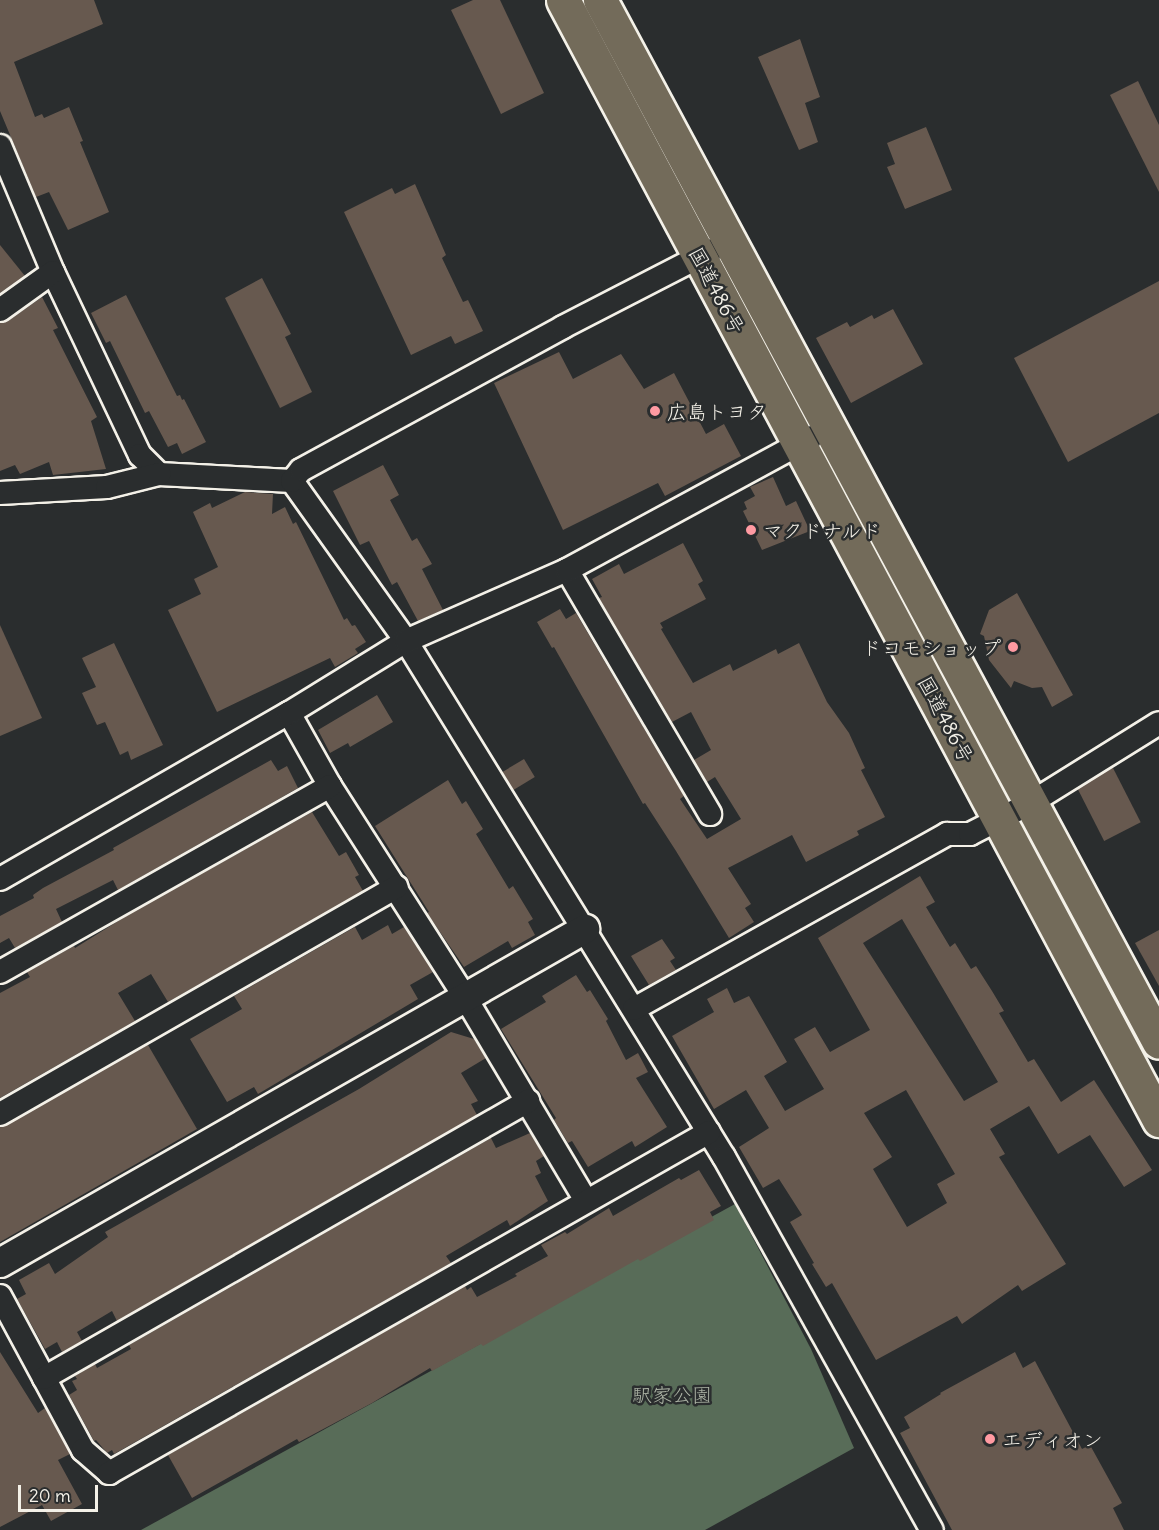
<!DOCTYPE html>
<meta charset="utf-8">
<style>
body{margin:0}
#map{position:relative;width:1159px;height:1530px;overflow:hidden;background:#2a2d2e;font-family:Delius,"Klee One",sans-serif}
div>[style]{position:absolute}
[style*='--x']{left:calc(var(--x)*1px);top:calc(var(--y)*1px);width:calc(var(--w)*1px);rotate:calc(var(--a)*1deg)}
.green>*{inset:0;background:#586c58}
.building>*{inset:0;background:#67594f;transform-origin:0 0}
.roads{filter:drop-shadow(2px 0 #f4f1e8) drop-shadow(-2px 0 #f4f1e8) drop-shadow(0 2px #f4f1e8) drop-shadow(0 -2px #f4f1e8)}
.minor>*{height:22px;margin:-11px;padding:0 11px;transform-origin:11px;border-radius:11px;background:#2a2d2e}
.tertiary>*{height:28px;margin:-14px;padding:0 14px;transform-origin:14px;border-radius:14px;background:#2a2d2e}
.trunk>*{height:33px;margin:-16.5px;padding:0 16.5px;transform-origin:16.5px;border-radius:16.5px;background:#736b5a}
.dots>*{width:16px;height:16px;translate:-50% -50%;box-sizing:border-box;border:3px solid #2a2d2e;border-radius:50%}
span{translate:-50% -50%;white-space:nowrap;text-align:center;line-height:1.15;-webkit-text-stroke:5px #2a2d2e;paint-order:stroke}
.street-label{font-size:20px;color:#f4f1e8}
.poi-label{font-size:20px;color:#f4f1e8}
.left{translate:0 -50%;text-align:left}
.right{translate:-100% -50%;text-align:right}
.park-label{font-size:20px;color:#aeb5a7}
.scale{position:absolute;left:18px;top:1485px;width:80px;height:27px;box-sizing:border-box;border:3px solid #f4f1e8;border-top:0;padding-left:8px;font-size:18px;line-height:21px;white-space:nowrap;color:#f4f1e8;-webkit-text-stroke:4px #2a2d2e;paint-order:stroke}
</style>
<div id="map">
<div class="green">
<i style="clip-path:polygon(735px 1204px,811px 1349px,854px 1448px,705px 1530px,141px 1530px)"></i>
</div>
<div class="building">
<i style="clip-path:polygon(0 0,94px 0,103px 24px,14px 62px,35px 117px,42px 114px,44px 118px,69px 107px,83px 141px,80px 142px,109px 212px,68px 230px,49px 192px,36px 197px,0 111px)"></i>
<i style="clip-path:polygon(473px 0,500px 0,544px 93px,501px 114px,451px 10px)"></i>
<i style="clip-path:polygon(800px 39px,820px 97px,805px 103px,818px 142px,799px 150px,758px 57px)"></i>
<i style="clip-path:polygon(1138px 81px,1159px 125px,1159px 192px,1110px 95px)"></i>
<i style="clip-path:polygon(926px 127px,952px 190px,905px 209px,887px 167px,895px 164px,887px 143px)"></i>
<i style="clip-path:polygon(415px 184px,446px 255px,442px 258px,463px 302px,468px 300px,483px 331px,455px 344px,451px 336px,411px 355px,344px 212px,392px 188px,395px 194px)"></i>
<i style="clip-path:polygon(0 245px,25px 276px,0 293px)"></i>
<i style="clip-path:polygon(262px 278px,291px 334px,285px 337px,312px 392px,280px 408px,225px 298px)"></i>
<i style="clip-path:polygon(1159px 281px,1159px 413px,1068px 462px,1014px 358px)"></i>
<i style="clip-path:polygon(126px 295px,177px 396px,180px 395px,182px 400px,184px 399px,206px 442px,182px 454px,177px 443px,168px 447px,149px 411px,145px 413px,110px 341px,106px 343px,91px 313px)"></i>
<i style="clip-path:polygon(42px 297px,58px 328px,53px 330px,97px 417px,91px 421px,106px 469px,53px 475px,49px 462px,20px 474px,15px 465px,0 471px,0 323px,8px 321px)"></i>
<i style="clip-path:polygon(893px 309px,923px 364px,851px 403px,816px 338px,847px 322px,850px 327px,872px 315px,874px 319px)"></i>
<i style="clip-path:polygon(559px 352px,573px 379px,621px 354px,644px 389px,674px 373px,706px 434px,724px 424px,741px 456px,665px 496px,658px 483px,563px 530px,494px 383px)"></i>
<i style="clip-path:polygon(383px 465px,399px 495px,390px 500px,412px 541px,417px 538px,432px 564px,422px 569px,443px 610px,418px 621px,397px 582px,392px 585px,369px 541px,360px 545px,333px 491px)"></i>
<i style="clip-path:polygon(773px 477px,786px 506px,796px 501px,810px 531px,762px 550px,743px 511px,747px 509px,744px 502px,755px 496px,750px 487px)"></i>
<i style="clip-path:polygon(245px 492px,273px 494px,272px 514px,285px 507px,293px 524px,296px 522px,344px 620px,347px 618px,352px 626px,355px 625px,366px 642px,355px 649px,358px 653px,335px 667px,330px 658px,217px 712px,168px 610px,201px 594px,194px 579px,218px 567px,193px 512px,210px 503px,212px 508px)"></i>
<i style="clip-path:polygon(683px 543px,703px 581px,698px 584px,706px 599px,660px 623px,663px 628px,661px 629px,693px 683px,730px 664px,733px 671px,776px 649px,778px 654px,799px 643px,827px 702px,849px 733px,865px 768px,861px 770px,885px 817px,857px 831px,859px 835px,806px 862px,792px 835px,728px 868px,751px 904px,745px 908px,754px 922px,729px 938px,676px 851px,645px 803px,643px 804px,554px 647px,552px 648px,537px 622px,560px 609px,566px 619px,576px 613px,684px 796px,680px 799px,707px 839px,741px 819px,715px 777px,707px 782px,694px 760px,711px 750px,691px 712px,672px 722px,599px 598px,602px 597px,592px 579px,619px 564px,624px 574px)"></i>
<i style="clip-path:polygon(1017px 593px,1073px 695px,1052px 707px,1042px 687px,1032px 688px,1014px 681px,1011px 688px,989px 660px,984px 636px,980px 634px,989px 610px)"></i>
<i style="clip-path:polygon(0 625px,42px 718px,0 736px)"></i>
<i style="clip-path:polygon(114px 643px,163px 745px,131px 760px,128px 751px,120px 755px,105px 722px,97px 725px,82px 693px,96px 687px,82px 658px)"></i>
<i style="clip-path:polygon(377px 695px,393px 722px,350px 747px,348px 743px,330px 753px,318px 730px)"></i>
<i style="left:524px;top:759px;width:21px;height:25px;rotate:59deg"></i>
<i style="clip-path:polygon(271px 760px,278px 771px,287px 766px,298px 788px,118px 890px,113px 880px,56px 909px,62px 922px,15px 948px,9px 938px,0 943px,0 916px,34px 898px,33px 895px,43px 888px,114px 850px,113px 848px)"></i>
<i style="left:1113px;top:768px;width:61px;height:41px;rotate:63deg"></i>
<i style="clip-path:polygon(448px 780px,462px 804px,466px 801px,483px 829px,476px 834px,509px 889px,513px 886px,533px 919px,528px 922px,535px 935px,512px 948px,508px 941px,464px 967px,427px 913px,429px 912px,375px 826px)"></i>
<i style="clip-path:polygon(312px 812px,339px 856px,346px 852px,359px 875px,355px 877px,363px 891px,168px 1002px,151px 974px,118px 993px,135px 1021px,0 1098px,0 993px,30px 977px,27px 972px,74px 946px,75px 948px,131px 913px)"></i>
<i style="clip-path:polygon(evenodd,920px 876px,935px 902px,926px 907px,950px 947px,955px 943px,971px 969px,976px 966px,992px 991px,1004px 1011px,999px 1013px,1028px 1062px,1034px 1059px,1061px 1102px,1094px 1080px,1152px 1170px,1124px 1187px,1090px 1135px,1058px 1154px,1029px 1106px,990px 1129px,1005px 1154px,999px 1157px,1066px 1264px,1022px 1291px,1018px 1285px,962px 1324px,957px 1316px,876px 1360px,832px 1283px,826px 1287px,812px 1264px,814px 1263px,790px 1222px,802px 1215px,779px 1179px,763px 1188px,739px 1147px,769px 1128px,746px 1090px,714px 1109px,672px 1036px,714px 1012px,707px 999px,727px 988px,734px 1003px,749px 996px,787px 1062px,764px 1076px,785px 1111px,824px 1089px,794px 1039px,815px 1027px,830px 1052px,870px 1030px,818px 938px,920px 876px,902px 919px,998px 1082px,964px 1101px,863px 943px,902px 919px,920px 876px,906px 1090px,955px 1174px,937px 1184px,947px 1203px,907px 1227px,873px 1169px,892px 1157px,864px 1113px,906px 1090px)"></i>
<i style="clip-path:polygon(388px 925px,392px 934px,404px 927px,433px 972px,410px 985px,418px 999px,258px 1094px,254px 1087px,227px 1102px,190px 1039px,242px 1009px,234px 996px,355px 927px,362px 940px)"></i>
<i style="clip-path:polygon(1159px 930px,1159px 986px,1135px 943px)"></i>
<i style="clip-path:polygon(662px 939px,675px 958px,670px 961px,676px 970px,649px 985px,631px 956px)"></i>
<i style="clip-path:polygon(576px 975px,587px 992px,590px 990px,608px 1019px,606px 1021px,626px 1060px,638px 1053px,648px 1072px,636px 1078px,667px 1127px,635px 1147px,632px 1141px,588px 1167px,572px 1141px,568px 1143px,554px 1120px,556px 1118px,501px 1029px,546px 1002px,542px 996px)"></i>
<i style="clip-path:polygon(451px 1032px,474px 1039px,486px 1058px,461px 1073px,478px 1101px,471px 1104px,477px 1115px,117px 1321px,112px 1311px,77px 1332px,82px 1341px,62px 1352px,57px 1342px,45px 1349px,17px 1299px,26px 1294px,19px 1280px,49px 1263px,55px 1274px,108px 1237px,105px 1232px,359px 1089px)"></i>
<i style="clip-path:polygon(148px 1045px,197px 1129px,0 1242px,0 1127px)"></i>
<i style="clip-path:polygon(530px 1133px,544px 1156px,536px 1161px,541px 1173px,535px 1176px,548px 1201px,510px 1226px,507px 1220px,446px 1256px,451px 1263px,114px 1454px,112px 1450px,107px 1453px,96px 1440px,94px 1441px,69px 1395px,77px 1390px,72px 1381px,77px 1379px,75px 1376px,95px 1364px,97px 1368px,131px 1349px,129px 1345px,491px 1138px,496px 1148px)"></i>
<i style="clip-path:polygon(699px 1170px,721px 1206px,710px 1212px,714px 1220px,640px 1261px,638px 1259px,483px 1346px,481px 1344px,432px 1371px,430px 1368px,372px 1403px,299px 1442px,297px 1439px,192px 1498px,168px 1455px,465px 1286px,467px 1290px,471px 1287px,477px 1297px,517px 1276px,515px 1274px,548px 1256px,541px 1245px,565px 1232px,567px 1234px,609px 1208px,613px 1216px,679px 1178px,681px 1180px)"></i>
<i style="clip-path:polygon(0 1352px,38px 1413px,45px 1408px,70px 1454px,58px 1460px,82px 1504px,51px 1521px,42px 1505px,0 1527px)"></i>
<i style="clip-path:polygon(1015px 1352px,1023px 1368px,1035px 1361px,1082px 1449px,1090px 1445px,1122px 1503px,1113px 1508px,1124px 1530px,952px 1530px,900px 1433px,910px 1428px,904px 1417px,941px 1394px,940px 1393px)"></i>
</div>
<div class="roads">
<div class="minor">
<i style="--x:0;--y:146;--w:137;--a:67.2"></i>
<i style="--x:53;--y:272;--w:203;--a:64.6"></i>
<i style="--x:140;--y:455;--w:27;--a:45"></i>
<i style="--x:159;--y:474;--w:133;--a:3"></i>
<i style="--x:292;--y:481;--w:196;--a:54.5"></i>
<i style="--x:406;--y:641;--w:606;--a:58.36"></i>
<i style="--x:724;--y:1157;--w:427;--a:60.9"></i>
<i style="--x:0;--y:310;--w:65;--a:-35.6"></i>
<i style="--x:292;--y:481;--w:14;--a:-51"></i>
<i style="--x:301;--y:470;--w:298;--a:-28.6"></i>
<i style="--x:563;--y:327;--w:168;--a:-27.3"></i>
<i style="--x:0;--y:493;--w:107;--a:-3.2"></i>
<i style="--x:107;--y:487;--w:54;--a:-14"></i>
<i style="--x:567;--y:570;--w:283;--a:59.6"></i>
<i style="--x:289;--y:713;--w:84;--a:60.7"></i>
<i style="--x:330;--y:786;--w:250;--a:57.4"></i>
<i style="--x:465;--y:997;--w:237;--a:59.3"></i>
<i style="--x:0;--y:879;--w:333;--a:-29.9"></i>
<i style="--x:289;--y:713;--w:137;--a:-31.6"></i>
<i style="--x:406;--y:641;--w:176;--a:-23.8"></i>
<i style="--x:567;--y:570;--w:279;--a:-28.5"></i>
<i style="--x:0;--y:972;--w:379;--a:-29.4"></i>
<i style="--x:634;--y:1009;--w:359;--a:-29.2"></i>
<i style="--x:947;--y:834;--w:23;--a:0"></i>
<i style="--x:970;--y:834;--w:66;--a:-27"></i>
<i style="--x:1029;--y:804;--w:153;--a:-31.9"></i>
<i style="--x:0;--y:1114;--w:457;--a:-29.8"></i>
<i style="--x:0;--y:1296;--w:175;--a:61.7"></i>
<i style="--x:83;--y:1450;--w:35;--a:41"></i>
<i style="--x:109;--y:1473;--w:690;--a:-29.61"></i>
<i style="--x:44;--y:1378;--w:558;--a:-29.78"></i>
</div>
<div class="tertiary">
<i style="--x:0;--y:1263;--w:674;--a:-29.72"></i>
</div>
<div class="trunk">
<i style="--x:563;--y:0;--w:1269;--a:61.98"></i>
<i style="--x:600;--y:0;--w:1182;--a:61.79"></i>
</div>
</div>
<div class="dots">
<i style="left:655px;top:411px;background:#ff9aa2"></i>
<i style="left:751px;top:530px;background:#ff9aa2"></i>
<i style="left:1013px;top:647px;background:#ff9aa2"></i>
<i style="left:990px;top:1439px;background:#ff9aa2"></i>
</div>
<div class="street-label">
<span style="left:717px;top:290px;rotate:62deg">国道486号</span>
<span style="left:946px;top:719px;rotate:62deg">国道486号</span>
</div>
<div class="poi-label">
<span class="left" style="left:667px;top:411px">広島トヨタ</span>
<span class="left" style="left:763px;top:530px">マクドナルド</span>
<span class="right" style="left:1001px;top:647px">ドコモショップ</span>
<span class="left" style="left:1002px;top:1439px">エディオン</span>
</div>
<div class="park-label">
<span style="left:672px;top:1394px">駅家公園</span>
</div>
<div class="scale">20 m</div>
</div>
